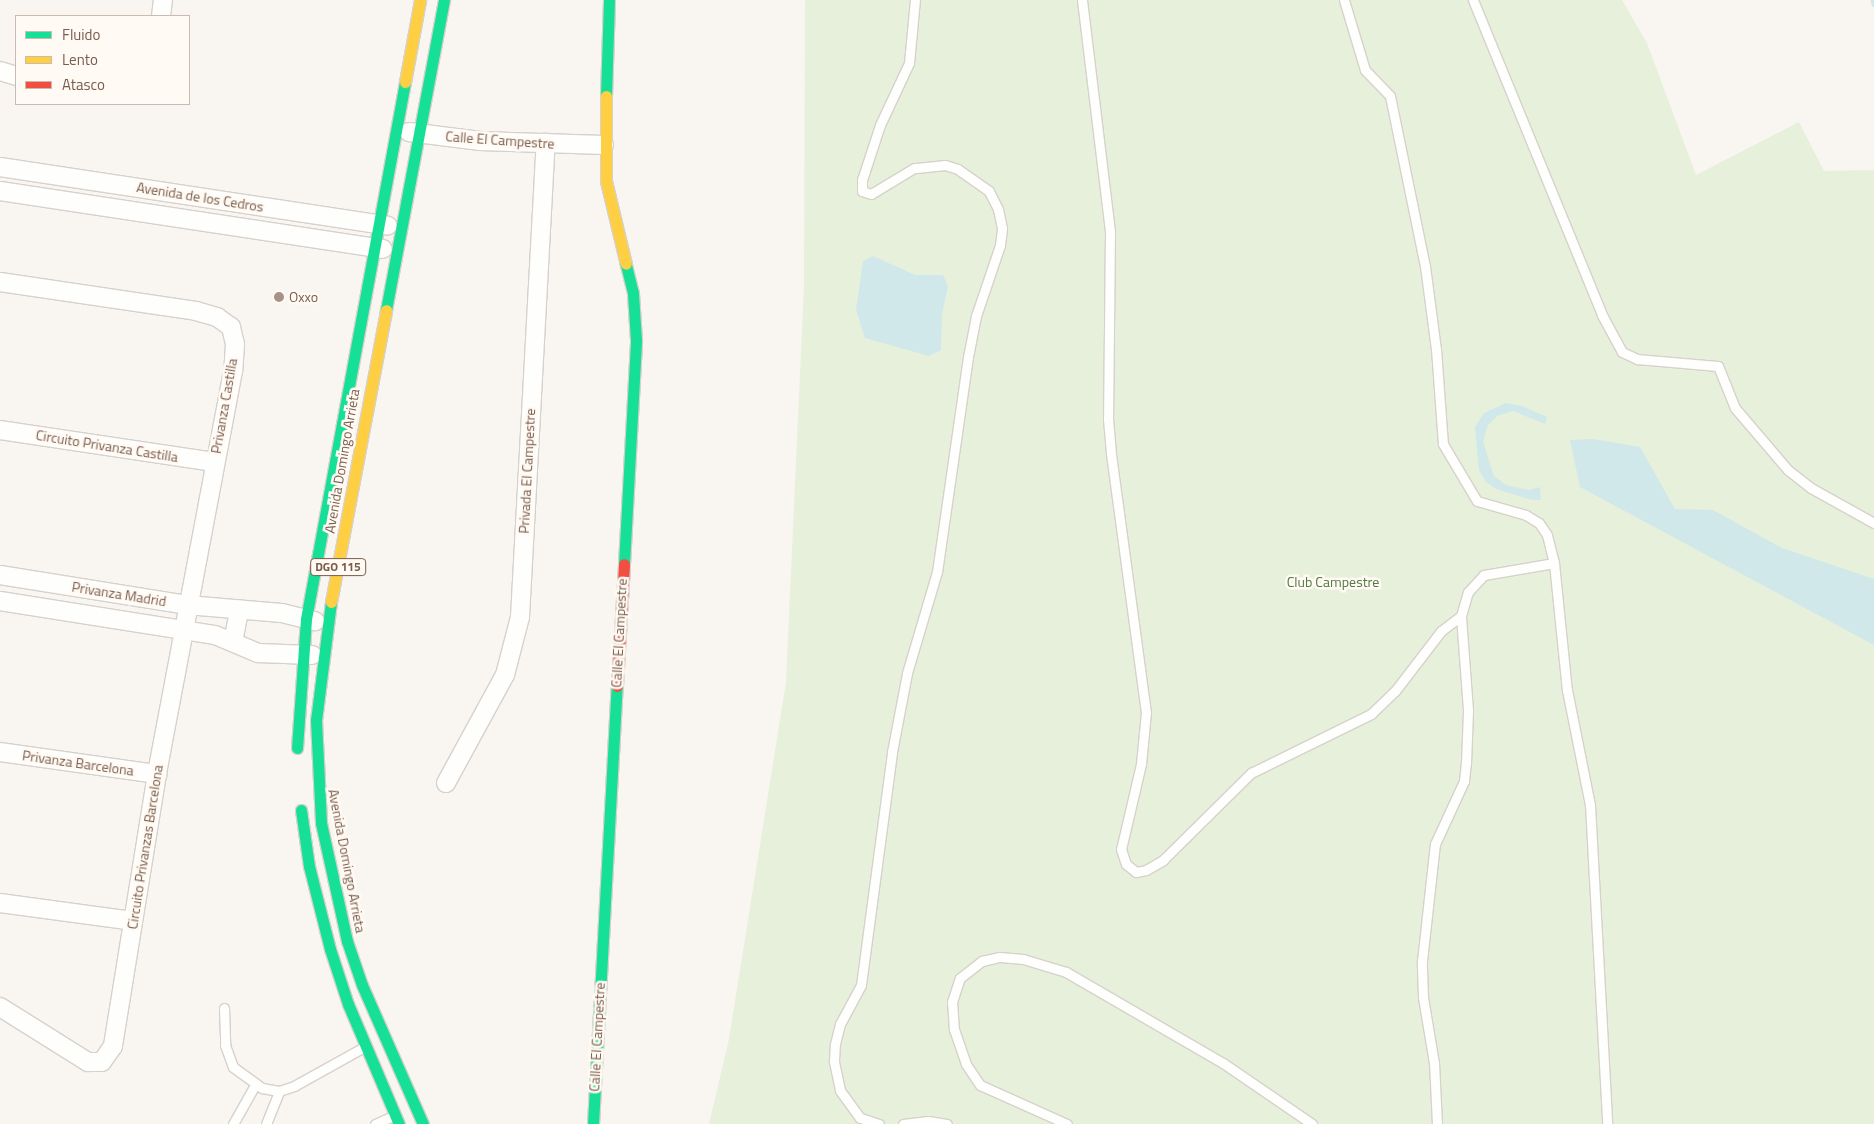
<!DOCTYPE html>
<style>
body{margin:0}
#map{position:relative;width:1874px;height:1124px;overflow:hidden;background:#f9f5f0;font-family:"Titillium Web",sans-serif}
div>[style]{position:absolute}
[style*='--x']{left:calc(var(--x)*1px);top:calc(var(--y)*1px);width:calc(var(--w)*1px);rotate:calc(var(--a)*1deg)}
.green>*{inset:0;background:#e7f0db}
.water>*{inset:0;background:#d0e8ea}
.stream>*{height:4.5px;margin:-2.25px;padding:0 2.25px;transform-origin:2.25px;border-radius:2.25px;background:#d0e8ea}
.roads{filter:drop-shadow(1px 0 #d7d1cb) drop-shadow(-1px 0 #d7d1cb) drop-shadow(0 1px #d7d1cb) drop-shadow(0 -1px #d7d1cb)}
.lane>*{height:9px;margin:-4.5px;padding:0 4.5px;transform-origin:4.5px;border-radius:4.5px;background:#fefefd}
.street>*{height:18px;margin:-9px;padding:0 9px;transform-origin:9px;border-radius:9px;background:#fefefd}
.fast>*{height:11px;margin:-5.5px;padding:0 5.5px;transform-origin:5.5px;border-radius:5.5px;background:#16e098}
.slow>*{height:11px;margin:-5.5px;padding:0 5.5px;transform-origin:5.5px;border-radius:5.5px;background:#ffcf43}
.jam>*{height:11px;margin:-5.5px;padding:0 5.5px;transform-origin:5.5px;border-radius:5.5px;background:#f24e42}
.dots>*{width:14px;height:14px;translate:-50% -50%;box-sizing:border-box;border:2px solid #fffaf3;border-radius:50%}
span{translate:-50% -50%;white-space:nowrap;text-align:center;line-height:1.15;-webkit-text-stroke:5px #fffaf3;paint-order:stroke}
.shield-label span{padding:1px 4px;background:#fffaf3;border:1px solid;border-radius:4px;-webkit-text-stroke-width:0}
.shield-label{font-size:12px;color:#7a5c4d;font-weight:700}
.street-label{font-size:14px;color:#7a5c4d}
.poi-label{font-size:14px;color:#7a5c4d}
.left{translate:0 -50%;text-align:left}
.park-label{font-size:14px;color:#537a41}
.legend{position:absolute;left:15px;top:15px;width:175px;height:90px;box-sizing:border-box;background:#fffaf3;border:1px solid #cabbb1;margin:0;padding:6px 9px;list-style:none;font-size:15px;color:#7a5c4d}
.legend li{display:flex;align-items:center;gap:10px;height:25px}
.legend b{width:25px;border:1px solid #cabbb1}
</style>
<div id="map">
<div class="green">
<i style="clip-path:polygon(805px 0,1622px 0,1647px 43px,1696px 175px,1799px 122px,1824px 171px,1874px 170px,1874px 1124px,709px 1124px,729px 1039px,786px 682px,804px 286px)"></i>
</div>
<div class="water">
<i style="clip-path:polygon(873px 256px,915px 275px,943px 275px,948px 286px,942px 314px,941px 350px,929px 356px,865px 338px,856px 310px,863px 261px)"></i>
<i style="clip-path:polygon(1506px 403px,1522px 406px,1547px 417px,1545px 424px,1513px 411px,1497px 416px,1488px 425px,1483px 441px,1490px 464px,1494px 476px,1506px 485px,1529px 490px,1540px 487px,1541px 500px,1532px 500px,1496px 489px,1486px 482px,1479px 470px,1475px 427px,1484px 413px)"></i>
<i style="clip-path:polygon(1593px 439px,1640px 447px,1675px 509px,1713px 510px,1782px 548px,1874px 579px,1874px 645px,1580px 487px,1570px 440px)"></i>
</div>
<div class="stream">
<i style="--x:1873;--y:0;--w:4;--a:76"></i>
</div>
<div class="roads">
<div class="lane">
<i style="--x:1082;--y:0;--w:234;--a:83.1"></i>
<i style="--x:1110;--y:232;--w:187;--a:90.6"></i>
<i style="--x:1108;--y:419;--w:35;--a:85"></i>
<i style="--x:1111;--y:454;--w:260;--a:82.3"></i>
<i style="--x:1146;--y:712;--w:52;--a:95.5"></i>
<i style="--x:1141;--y:764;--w:87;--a:103.2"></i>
<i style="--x:1121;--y:849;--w:16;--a:72"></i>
<i style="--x:1126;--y:864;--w:13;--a:39"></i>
<i style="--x:1136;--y:872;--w:10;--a:-11"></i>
<i style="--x:1146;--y:870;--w:20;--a:-30"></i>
<i style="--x:1163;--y:860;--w:124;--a:-44.7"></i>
<i style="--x:1251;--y:773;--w:134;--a:-26.2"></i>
<i style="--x:1371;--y:714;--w:33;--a:-44"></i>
<i style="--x:1395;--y:691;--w:76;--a:-52.5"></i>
<i style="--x:1441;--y:631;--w:25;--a:-37"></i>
<i style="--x:1344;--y:0;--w:73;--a:73.3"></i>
<i style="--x:1365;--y:70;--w:36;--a:46"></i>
<i style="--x:1390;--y:96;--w:174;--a:78.4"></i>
<i style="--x:1425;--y:266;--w:84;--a:82.5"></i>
<i style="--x:1436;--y:349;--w:95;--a:85.8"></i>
<i style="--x:1443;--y:444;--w:66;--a:59.2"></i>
<i style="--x:1477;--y:501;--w:51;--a:15.9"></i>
<i style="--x:1526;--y:515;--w:15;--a:32"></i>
<i style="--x:1539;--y:523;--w:14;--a:56"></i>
<i style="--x:1547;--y:535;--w:29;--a:76"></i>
<i style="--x:1554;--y:563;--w:128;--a:84.2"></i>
<i style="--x:1567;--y:690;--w:117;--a:78.7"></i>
<i style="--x:1590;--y:805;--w:319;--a:86.9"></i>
<i style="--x:1473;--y:0;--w:340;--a:67.7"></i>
<i style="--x:1602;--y:315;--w:42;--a:61.6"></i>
<i style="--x:1622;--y:352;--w:17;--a:25"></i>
<i style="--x:1637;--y:359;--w:81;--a:4.9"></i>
<i style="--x:1718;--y:366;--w:45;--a:68"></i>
<i style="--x:1735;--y:408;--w:82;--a:49.5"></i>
<i style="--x:1788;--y:470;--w:29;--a:38"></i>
<i style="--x:1811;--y:488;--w:72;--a:29.1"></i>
<i style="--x:224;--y:1008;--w:37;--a:88"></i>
<i style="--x:225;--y:1045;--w:23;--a:70"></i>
<i style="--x:233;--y:1067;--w:36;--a:36"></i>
<i style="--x:262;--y:1088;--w:17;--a:10"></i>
<i style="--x:279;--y:1091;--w:16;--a:-18"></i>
<i style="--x:294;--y:1086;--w:80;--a:-29.1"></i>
<i style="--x:233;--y:1124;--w:45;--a:-60.6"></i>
<i style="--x:266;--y:1124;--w:35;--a:-68"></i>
<i style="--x:375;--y:1124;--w:20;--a:-24"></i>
<i style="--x:879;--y:1124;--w:20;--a:-162"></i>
<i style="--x:860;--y:1118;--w:34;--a:-126"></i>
<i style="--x:840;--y:1090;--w:30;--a:-102"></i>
<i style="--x:834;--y:1061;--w:17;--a:-87"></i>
<i style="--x:835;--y:1044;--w:21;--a:-76"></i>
<i style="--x:840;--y:1024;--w:44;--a:-61.7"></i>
<i style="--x:861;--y:985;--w:235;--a:-82.4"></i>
<i style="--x:892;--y:752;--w:80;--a:-79.2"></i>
<i style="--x:907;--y:673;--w:105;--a:-73.5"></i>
<i style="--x:937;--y:572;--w:217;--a:-81.8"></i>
<i style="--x:968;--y:357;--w:42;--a:-79"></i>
<i style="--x:976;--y:316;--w:75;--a:-71.3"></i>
<i style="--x:1000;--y:245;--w:17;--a:-83"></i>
<i style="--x:1002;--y:228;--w:19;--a:-102"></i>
<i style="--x:998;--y:209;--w:20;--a:-117"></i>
<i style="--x:989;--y:191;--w:38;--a:-145"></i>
<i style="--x:958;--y:169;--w:14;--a:-163"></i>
<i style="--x:945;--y:165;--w:31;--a:174"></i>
<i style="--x:914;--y:168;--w:50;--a:148.8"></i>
<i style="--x:871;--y:194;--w:9;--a:-162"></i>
<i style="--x:862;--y:191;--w:11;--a:-90"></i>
<i style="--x:862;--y:180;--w:58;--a:-71.9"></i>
<i style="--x:880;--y:125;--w:68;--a:-64.9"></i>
<i style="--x:909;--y:63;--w:63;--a:-84.6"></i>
<i style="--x:903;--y:1124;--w:25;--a:-7"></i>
<i style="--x:928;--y:1121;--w:19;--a:9"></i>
<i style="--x:1067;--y:1124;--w:95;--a:-155.9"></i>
<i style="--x:980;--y:1085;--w:25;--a:-124"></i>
<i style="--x:966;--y:1064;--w:36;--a:-109"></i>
<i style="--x:954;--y:1030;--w:28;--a:-94"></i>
<i style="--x:952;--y:1002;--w:25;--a:-72"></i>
<i style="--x:960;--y:978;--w:28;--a:-38"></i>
<i style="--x:982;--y:961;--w:18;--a:-13"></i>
<i style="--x:1000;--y:957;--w:23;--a:5"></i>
<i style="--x:1023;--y:959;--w:45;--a:16.8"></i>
<i style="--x:1066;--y:972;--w:181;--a:30.1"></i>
<i style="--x:1223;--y:1063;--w:108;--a:34.4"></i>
<i style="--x:1437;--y:1124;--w:61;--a:-92.8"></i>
<i style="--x:1434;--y:1063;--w:67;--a:-99.5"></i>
<i style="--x:1423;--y:997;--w:36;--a:-92"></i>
<i style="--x:1422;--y:961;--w:118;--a:-83.7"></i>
<i style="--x:1435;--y:844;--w:69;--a:-65.3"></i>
<i style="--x:1464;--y:781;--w:18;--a:-84"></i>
<i style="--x:1466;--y:763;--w:53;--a:-87.8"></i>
<i style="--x:1468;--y:710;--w:94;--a:-94.3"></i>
<i style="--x:1461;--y:616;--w:25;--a:-74"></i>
<i style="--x:1468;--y:592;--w:23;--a:-47"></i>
<i style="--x:1484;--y:575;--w:71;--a:-9.7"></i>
</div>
<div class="street">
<i style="--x:161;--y:16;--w:16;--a:-83"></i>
<i style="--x:0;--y:71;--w:17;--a:17"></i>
<i style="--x:409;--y:132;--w:72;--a:7.2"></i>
<i style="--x:480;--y:141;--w:124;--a:1.8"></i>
<i style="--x:0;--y:167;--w:392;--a:8.6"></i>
<i style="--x:0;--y:191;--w:387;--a:8.6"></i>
<i style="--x:0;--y:282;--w:198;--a:8.4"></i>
<i style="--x:196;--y:311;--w:22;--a:16"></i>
<i style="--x:217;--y:317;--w:17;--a:36"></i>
<i style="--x:231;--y:327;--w:18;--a:77"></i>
<i style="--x:235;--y:345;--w:26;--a:94"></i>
<i style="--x:233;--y:371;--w:410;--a:100.7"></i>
<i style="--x:157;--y:774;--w:276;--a:99.2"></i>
<i style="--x:113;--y:1046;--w:19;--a:125"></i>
<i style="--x:102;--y:1062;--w:14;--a:180"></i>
<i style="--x:88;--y:1062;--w:104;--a:-148"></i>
<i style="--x:0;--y:430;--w:216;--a:8.5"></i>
<i style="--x:0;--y:575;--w:189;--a:9.1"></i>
<i style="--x:187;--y:605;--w:95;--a:4.8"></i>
<i style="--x:282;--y:613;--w:34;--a:14"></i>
<i style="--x:0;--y:601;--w:218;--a:9"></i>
<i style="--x:215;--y:635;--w:47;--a:22.7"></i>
<i style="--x:258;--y:653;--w:54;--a:2.1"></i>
<i style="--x:233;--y:642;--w:33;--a:-79"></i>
<i style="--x:0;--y:752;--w:159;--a:8"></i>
<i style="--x:446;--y:783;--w:123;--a:-61.4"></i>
<i style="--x:505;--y:675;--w:60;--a:-75.5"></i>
<i style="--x:520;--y:617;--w:475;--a:-86.9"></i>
<i style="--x:0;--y:903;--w:134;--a:7.7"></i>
</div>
<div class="fast">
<i style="--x:606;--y:96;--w:96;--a:-88.2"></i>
<i style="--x:386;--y:310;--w:315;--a:-79.4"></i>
<i style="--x:624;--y:564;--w:224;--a:-86.9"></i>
<i style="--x:636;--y:340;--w:47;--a:-93.7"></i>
<i style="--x:633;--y:293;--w:30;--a:-104"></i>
<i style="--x:331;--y:602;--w:119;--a:97.2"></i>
<i style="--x:316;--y:720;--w:103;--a:87.2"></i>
<i style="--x:321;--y:823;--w:121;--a:77.6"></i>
<i style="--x:347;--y:941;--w:46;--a:71.2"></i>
<i style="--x:362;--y:985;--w:152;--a:66.3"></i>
<i style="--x:297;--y:748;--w:129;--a:-86"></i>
<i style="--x:306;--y:619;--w:546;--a:-79.55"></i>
<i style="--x:301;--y:810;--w:57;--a:81.9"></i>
<i style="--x:309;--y:866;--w:86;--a:75.8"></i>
<i style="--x:330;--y:949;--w:58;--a:71.9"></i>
<i style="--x:348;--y:1004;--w:130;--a:67"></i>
<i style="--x:593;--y:1124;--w:439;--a:-86.9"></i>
</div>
<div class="slow">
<i style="--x:405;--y:82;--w:83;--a:-79.6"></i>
<i style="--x:606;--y:96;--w:85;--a:90"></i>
<i style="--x:606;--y:181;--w:85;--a:76.5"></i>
<i style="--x:331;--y:602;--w:297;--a:-79.3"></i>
</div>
<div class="jam">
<i style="--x:617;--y:686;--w:122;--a:-86.7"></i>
</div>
</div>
<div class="dots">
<i style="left:279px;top:297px;background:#a69286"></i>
</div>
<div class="shield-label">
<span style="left:338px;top:567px">DGO 115</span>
</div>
<div class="street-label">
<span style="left:500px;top:140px;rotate:4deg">Calle El Campestre</span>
<span style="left:200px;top:197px;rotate:9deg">Avenida de los Cedros</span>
<span style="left:224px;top:406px;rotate:-80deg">Privanza Castilla</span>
<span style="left:107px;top:446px;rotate:9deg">Circuito Privanza Castilla</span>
<span style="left:342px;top:461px;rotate:-80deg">Avenida Domingo Arrieta</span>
<span style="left:527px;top:471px;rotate:-87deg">Privada El Campestre</span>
<span style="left:119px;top:594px;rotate:9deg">Privanza Madrid</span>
<span style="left:619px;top:633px;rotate:-87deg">Calle El Campestre</span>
<span style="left:78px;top:763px;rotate:8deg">Privanza Barcelona</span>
<span style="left:145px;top:847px;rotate:-81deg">Circuito Privanzas Barcelona</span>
<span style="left:347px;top:861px;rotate:79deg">Avenida Domingo Arrieta</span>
<span style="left:597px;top:1037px;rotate:-87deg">Calle El Campestre</span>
</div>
<div class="poi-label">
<span class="left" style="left:289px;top:297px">Oxxo</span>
</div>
<div class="park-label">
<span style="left:1333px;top:582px">Club Campestre</span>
</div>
<ul class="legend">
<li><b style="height:6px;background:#16e098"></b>Fluido</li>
<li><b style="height:6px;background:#ffcf43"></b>Lento</li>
<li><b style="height:6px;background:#f24e42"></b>Atasco</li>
</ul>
</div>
